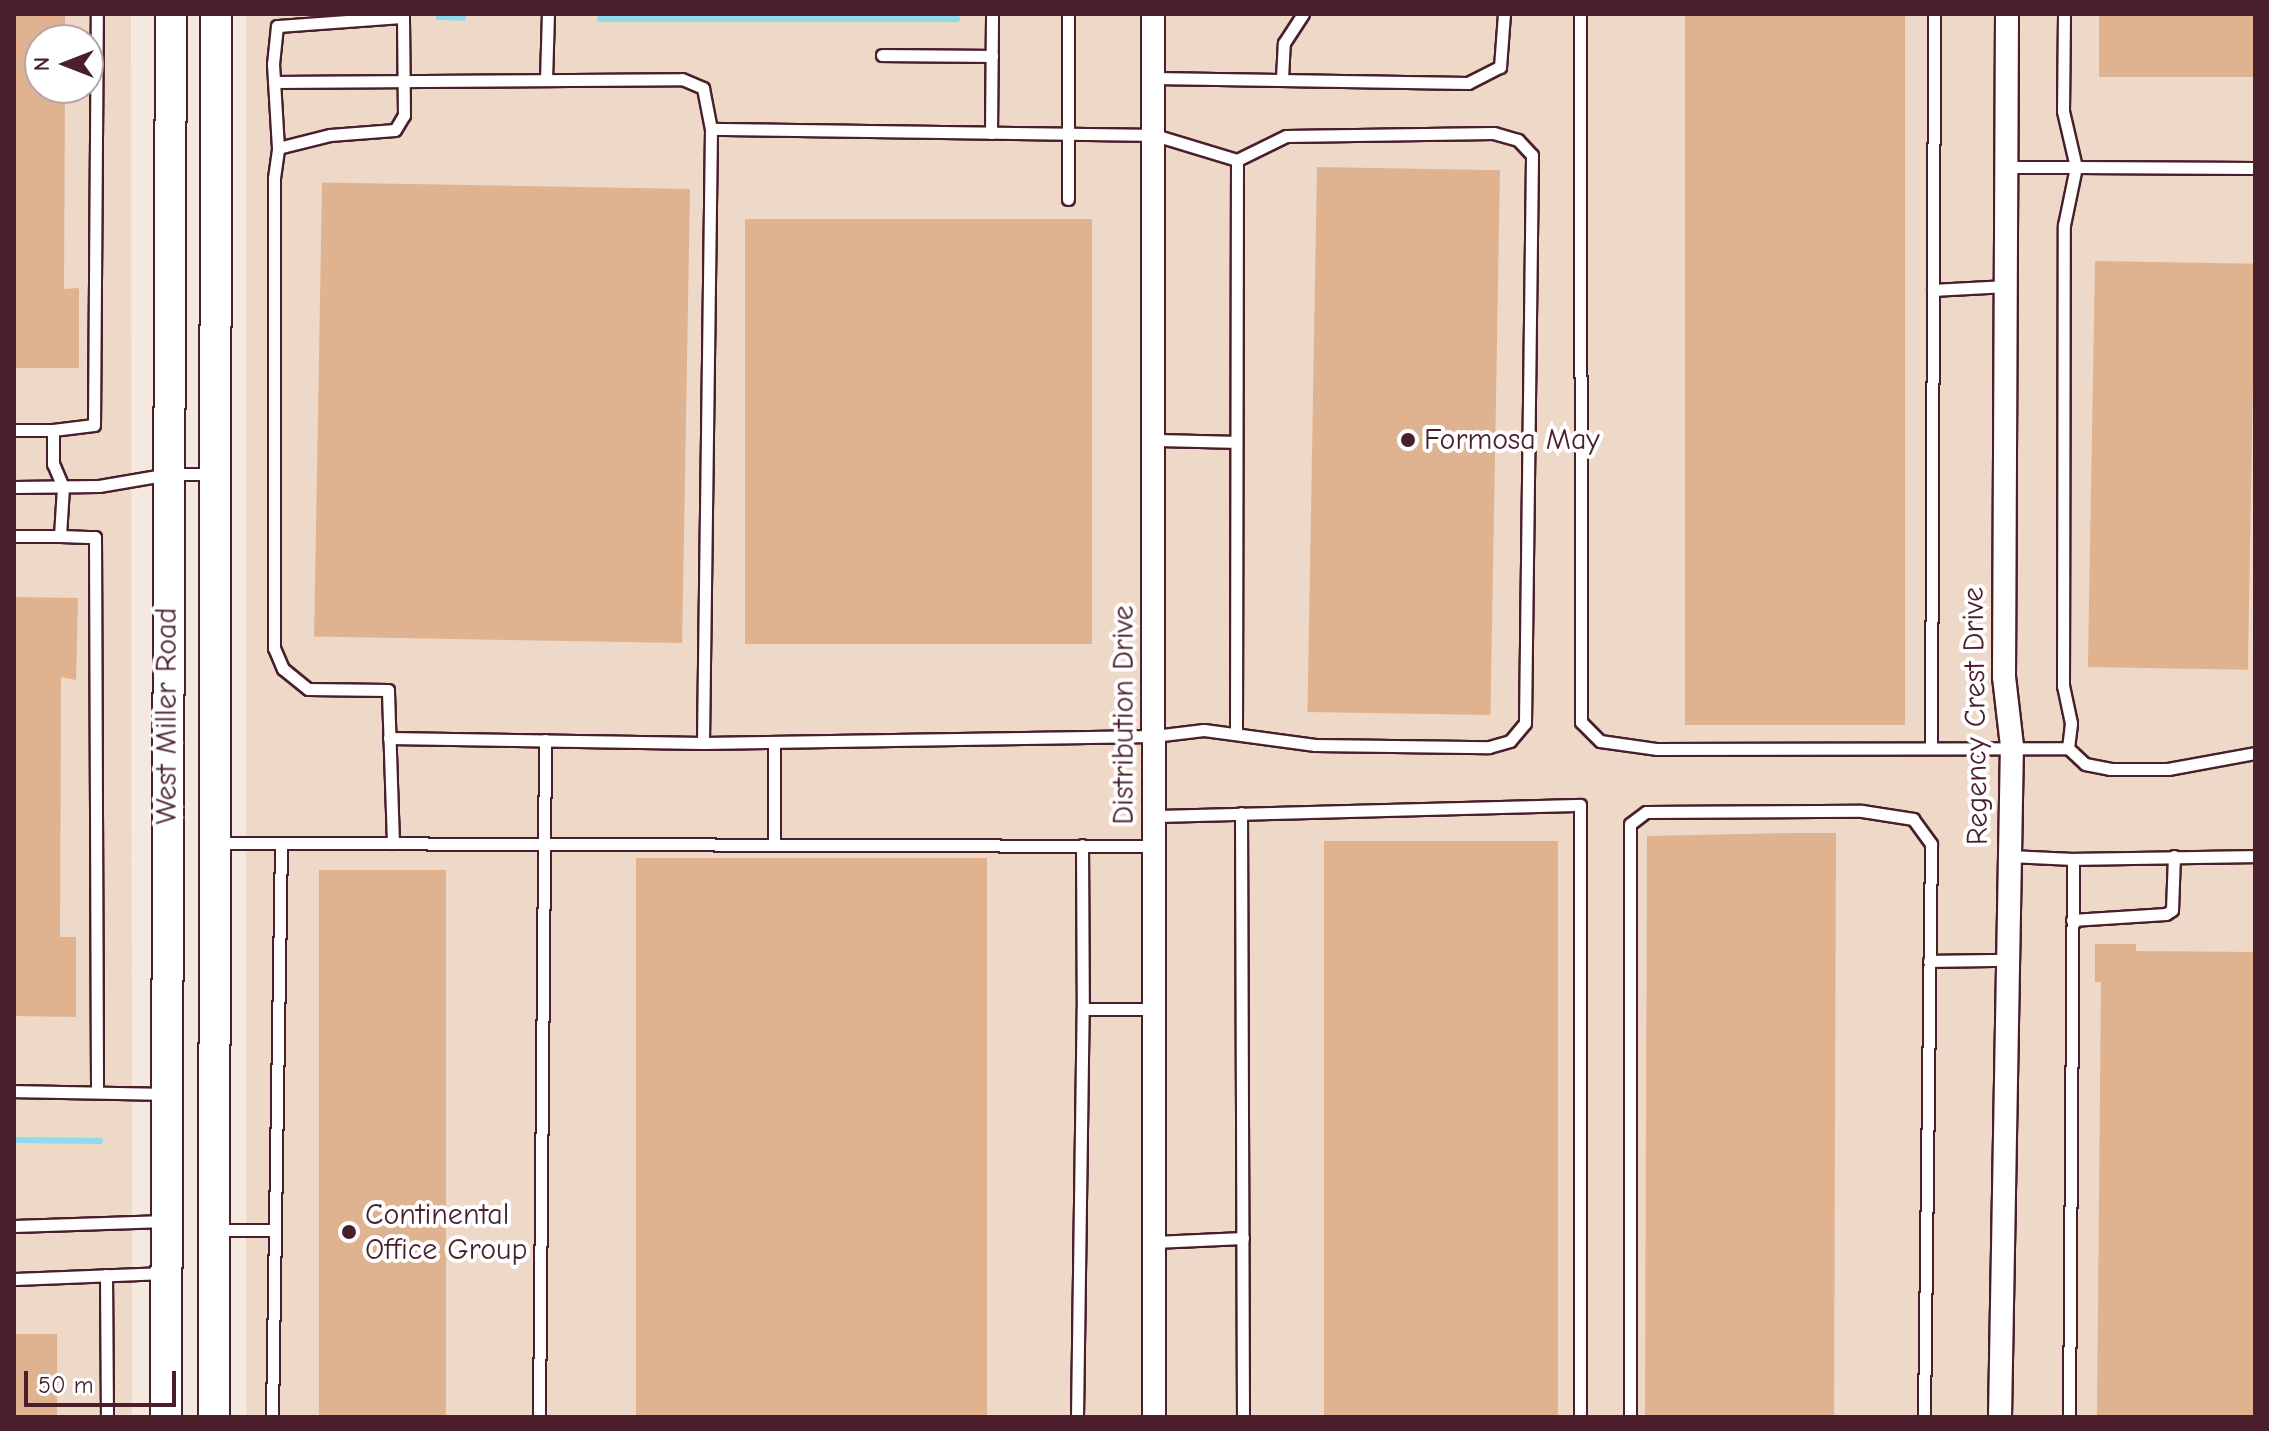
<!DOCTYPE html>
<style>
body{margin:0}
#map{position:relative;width:2269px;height:1431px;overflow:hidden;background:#f5e8de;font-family:"Comic Neue",sans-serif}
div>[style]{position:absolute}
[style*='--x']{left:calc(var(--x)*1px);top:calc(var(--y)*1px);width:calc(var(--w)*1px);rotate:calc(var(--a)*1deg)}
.built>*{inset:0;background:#eed8c7;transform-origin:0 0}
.stream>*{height:6px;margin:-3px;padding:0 3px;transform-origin:3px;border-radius:3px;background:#8ddbec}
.building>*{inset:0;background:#dfb290;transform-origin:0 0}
.roads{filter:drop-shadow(2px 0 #4a1f2b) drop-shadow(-2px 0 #4a1f2b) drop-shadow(0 2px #4a1f2b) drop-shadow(0 -2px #4a1f2b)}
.lane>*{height:11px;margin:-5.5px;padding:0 5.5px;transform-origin:5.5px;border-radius:5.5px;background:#fff}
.street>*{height:22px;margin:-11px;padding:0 11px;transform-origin:11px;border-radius:11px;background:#fff}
.secondary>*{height:30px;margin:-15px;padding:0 15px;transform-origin:15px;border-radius:15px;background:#fff}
.dots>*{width:22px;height:22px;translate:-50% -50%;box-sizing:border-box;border:4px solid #fff;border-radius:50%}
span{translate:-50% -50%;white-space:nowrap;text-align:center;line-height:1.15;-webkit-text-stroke:8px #fff;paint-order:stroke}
.poi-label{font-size:30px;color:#4a1f2b}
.left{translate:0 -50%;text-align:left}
.street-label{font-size:30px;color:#4a1f2b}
.frame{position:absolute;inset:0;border:16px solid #4a1f2b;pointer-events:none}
.north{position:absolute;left:24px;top:24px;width:80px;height:80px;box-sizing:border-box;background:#fff;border:2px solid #b7a5aa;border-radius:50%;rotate:270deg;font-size:22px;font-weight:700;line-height:32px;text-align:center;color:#4a1f2b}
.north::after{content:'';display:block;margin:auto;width:28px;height:36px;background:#4a1f2b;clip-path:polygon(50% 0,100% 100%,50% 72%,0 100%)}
.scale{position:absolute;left:24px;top:1371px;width:152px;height:36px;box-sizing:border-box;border:4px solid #4a1f2b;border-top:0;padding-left:10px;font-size:24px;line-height:28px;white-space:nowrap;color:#4a1f2b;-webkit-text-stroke:6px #fff;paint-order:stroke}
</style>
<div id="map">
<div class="built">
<i style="clip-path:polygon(evenodd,14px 14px,131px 14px,132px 1417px,14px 1417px,14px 14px,40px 40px,88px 40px,88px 88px,40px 88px,40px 40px)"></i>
<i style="left:246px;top:14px;width:2009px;height:1403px"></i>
</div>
<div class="stream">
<i style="--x:439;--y:17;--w:24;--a:2"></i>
<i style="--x:600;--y:19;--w:357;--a:0"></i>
<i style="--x:14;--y:1140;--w:86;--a:0.7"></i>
</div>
<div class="building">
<i style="clip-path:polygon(14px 14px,65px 14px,65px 40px,40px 40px,40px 88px,65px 88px,64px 289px,79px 288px,79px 368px,14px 368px)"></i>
<i style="left:1685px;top:14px;width:220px;height:711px"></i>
<i style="left:2099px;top:14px;width:156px;height:63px"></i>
<i style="left:1317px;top:167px;width:183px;height:545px;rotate:1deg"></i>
<i style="left:690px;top:189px;width:454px;height:368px;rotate:91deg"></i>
<i style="left:1092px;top:219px;width:425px;height:347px;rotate:90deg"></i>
<i style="left:2095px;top:261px;width:160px;height:406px;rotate:1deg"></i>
<i style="clip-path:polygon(14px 597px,78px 598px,76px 680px,61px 677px,60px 937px,76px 937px,76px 1017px,14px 1016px)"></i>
<i style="clip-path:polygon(1796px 833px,1836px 833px,1834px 1417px,1645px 1417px,1647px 836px)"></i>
<i style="left:1324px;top:841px;width:234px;height:576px"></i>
<i style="left:636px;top:858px;width:351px;height:559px"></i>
<i style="left:319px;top:870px;width:127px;height:547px"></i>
<i style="clip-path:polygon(2095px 944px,2136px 944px,2136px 951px,2255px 952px,2255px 1417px,2097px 1417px,2101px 982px,2095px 982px)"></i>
<i style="left:14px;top:1334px;width:43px;height:83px"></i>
</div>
<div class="roads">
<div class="lane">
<i style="--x:1068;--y:14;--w:185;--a:90"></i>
<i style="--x:1580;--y:14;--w:708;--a:89.92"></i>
<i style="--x:1581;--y:722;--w:27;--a:45"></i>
<i style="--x:1600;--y:741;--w:58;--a:8"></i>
<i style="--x:1657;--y:749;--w:411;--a:-0.1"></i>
<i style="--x:2068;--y:748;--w:25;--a:-83"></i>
<i style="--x:2071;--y:723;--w:38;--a:-102"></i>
<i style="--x:2063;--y:686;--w:461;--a:-89.9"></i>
<i style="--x:2064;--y:225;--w:59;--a:-78.3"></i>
<i style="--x:2076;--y:167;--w:179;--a:0.3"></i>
<i style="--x:882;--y:55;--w:110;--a:0.5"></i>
<i style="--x:1154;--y:78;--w:314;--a:0.9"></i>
<i style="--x:1468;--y:83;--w:36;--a:-27"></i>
<i style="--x:1500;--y:67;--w:53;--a:-85.7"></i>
<i style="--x:1282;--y:78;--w:35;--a:-87"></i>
<i style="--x:1284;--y:43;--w:35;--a:-57"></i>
<i style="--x:546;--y:80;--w:66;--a:-88.3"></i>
<i style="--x:274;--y:82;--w:408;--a:-0.4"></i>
<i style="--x:682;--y:79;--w:23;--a:23"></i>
<i style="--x:703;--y:88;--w:42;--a:79"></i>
<i style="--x:711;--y:129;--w:614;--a:90.75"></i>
<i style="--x:703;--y:743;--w:314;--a:-179.1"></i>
<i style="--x:991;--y:133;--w:119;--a:-89.5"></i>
<i style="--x:278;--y:148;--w:84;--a:-93.4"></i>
<i style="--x:273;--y:64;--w:38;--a:-84"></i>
<i style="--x:277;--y:26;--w:126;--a:-4.1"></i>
<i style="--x:2007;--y:167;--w:69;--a:0"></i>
<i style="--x:2076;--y:167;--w:57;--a:-103.1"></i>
<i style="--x:2063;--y:111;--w:97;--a:-89.4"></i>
<i style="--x:1933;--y:290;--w:73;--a:-3.1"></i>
<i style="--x:14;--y:430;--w:39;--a:0"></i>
<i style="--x:1154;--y:440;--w:80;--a:1.4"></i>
<i style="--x:14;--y:487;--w:85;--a:-0.7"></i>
<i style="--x:99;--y:486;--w:71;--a:-9.7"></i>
<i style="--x:169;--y:474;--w:43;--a:0"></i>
<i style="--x:14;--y:536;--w:46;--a:0"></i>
<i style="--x:60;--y:536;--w:49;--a:-86.5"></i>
<i style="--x:63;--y:487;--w:25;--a:-113"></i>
<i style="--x:53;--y:464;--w:34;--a:-90"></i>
<i style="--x:53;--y:430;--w:41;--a:-7"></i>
<i style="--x:94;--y:425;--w:411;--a:-89.6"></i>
<i style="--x:60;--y:536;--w:35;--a:2"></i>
<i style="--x:95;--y:537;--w:553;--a:89.79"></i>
<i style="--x:1236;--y:732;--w:572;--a:-89.9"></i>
<i style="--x:703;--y:743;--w:451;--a:-0.9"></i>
<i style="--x:1154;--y:736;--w:50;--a:-6.8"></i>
<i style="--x:1204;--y:730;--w:112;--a:7.7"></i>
<i style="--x:1315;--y:745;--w:174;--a:0.7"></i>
<i style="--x:1489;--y:747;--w:22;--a:-16"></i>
<i style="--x:1510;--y:741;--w:23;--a:-50"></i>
<i style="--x:1525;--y:723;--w:568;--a:-89.29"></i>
<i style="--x:1532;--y:155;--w:21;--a:-133"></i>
<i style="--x:1518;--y:140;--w:25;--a:-164"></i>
<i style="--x:1494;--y:133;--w:208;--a:179.2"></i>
<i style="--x:1286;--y:136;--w:55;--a:153.9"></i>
<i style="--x:1237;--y:160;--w:87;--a:-163.2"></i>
<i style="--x:1154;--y:135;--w:443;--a:-179.2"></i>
<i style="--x:774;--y:743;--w:101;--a:90"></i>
<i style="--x:1931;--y:745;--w:731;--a:-89.76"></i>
<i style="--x:2068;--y:748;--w:23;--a:43"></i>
<i style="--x:2085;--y:764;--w:25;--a:11"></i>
<i style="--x:2110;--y:769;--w:58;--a:0"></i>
<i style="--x:2168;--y:769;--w:88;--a:-10.4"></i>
<i style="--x:1241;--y:813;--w:604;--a:89.81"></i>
<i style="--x:1154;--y:816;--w:426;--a:-1.5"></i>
<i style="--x:1580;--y:805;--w:612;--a:90"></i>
<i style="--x:216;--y:843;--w:65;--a:0"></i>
<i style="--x:281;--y:843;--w:574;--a:90.9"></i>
<i style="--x:281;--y:843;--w:873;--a:0.2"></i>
<i style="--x:393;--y:843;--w:153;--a:-91.9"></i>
<i style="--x:388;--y:690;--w:80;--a:-179.3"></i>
<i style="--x:308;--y:689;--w:32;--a:-141"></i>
<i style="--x:283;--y:669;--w:23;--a:-113"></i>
<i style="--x:274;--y:648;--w:470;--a:-90"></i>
<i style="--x:274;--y:178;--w:30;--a:-82"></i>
<i style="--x:278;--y:148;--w:54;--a:-14"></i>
<i style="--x:330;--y:135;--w:65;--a:-4.4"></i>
<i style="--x:395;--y:130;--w:17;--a:-59"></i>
<i style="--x:404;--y:115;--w:101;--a:-90.6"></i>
<i style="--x:1082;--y:845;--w:164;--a:89.7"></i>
<i style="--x:2009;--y:856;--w:64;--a:2.7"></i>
<i style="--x:2073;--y:859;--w:558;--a:90.41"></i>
<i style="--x:2073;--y:859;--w:182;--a:-0.9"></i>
<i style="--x:2072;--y:920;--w:94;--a:-3.7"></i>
<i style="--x:2166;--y:914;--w:7;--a:-34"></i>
<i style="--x:2172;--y:910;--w:54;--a:-87.9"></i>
<i style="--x:1929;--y:961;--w:76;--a:-0.8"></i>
<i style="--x:14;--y:1091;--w:151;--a:1.1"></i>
<i style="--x:14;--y:1226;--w:152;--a:-1.9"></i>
<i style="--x:217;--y:1230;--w:58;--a:0"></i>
<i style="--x:1154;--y:1242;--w:89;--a:-2.6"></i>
<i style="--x:106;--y:1275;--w:142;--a:89.6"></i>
<i style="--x:14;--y:1279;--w:152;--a:-2.3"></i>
<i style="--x:539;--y:1417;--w:677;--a:-89.49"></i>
<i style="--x:1077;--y:1417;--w:408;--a:-89.2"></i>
<i style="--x:1083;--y:1009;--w:71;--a:0"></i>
<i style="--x:1630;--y:1417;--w:593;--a:-90"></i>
<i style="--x:1630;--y:824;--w:20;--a:-37"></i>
<i style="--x:1646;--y:812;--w:216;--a:-0.3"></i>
<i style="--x:1862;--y:811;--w:52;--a:8.9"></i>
<i style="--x:1913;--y:819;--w:31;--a:54"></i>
<i style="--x:1931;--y:844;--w:573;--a:90.7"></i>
</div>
<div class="street">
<i style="--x:1153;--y:14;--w:1403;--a:89.96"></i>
<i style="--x:2000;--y:1417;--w:671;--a:-88.98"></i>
<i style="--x:2012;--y:746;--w:69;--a:-96.6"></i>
<i style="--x:2004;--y:677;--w:663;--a:-89.74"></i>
</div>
<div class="secondary">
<i style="--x:166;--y:1417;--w:1403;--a:-89.8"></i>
<i style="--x:214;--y:1417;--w:1403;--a:-89.92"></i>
</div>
</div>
<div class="dots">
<i style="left:1408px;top:440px;background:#4a1f2b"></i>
<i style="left:349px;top:1232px;background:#4a1f2b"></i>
</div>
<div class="poi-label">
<span class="left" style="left:1424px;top:440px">Formosa May</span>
<span class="left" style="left:365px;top:1232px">Continental<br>Office Group</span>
</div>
<div class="street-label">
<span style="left:1124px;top:715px;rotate:-90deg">Distribution Drive</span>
<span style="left:167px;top:716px;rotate:-90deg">West Miller Road</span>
<span style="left:1976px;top:716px;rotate:-91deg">Regency Crest Drive</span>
</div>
<div class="frame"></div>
<div class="north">N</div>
<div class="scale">50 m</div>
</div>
